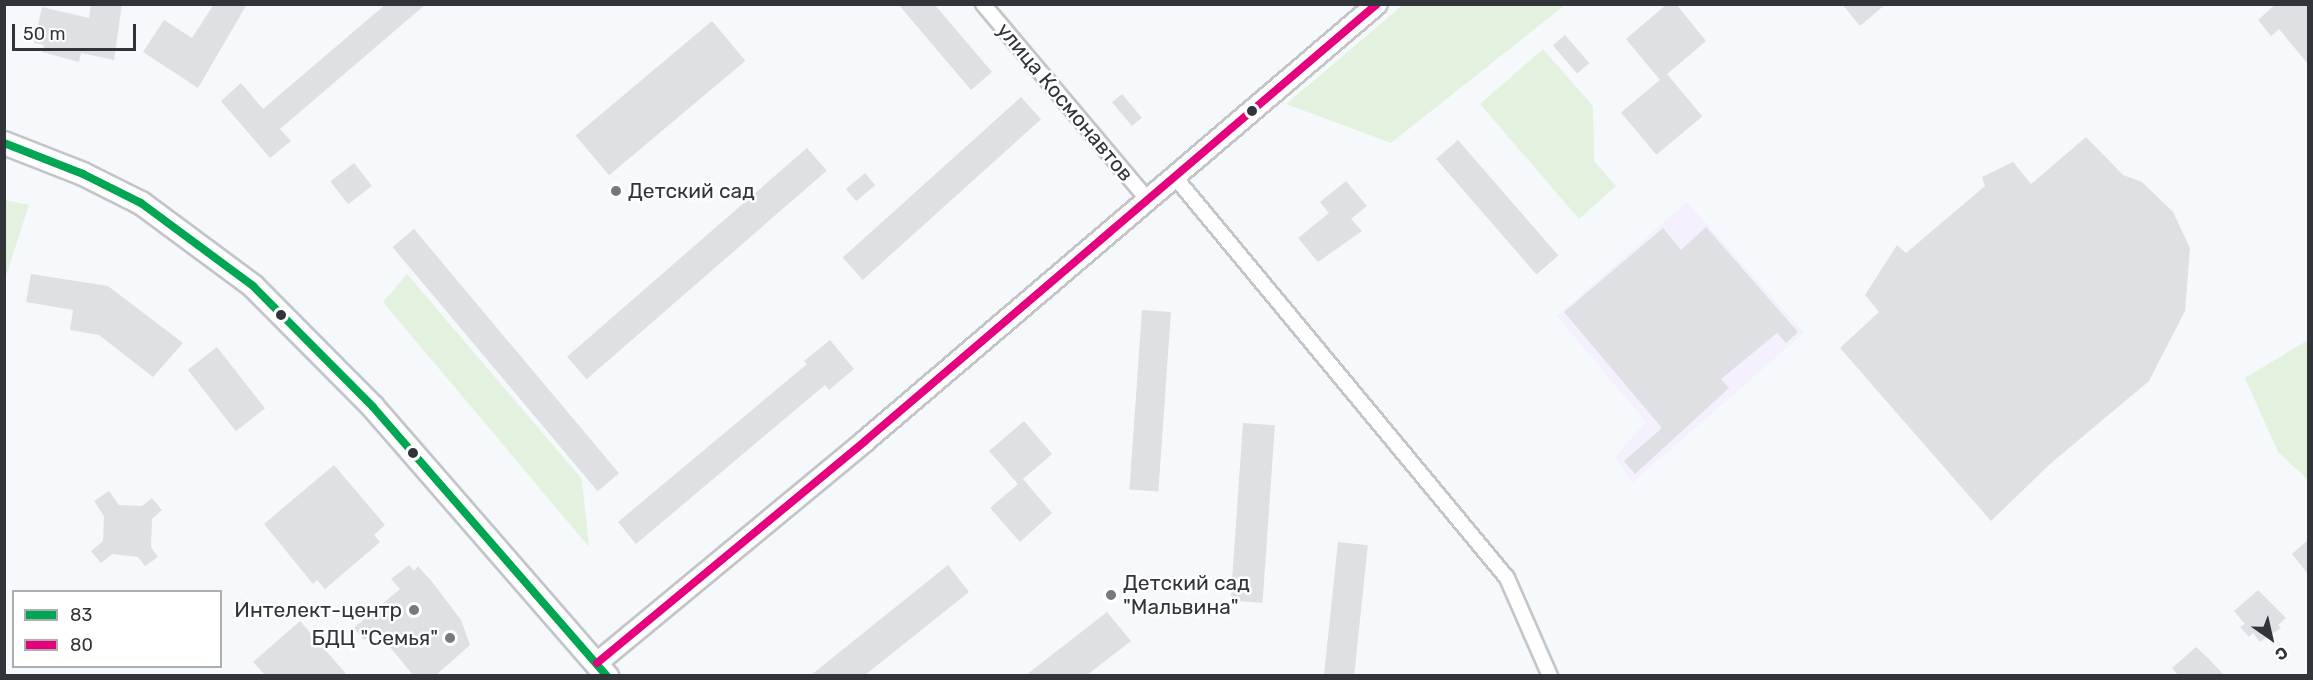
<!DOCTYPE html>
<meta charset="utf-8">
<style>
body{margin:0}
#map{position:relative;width:2313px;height:680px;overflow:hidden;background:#f6f9fc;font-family:Rubik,sans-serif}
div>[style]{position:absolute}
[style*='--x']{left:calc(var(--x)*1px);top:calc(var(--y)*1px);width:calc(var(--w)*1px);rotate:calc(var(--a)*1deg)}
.industrial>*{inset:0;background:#f4f0fd}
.green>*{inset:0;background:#e3f2df}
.building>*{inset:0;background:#dee0e3;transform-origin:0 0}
.roads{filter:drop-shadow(2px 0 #c3c5c8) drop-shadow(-2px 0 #c3c5c8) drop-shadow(0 2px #c3c5c8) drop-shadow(0 -2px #c3c5c8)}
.street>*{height:14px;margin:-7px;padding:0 7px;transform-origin:7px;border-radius:7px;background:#fefeff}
.secondary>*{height:20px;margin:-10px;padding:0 10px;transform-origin:10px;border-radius:10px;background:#fefeff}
.primary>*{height:22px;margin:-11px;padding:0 11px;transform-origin:11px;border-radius:11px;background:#fefeff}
.bus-1>*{height:8px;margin:-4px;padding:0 4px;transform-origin:4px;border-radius:4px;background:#00a651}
.bus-2>*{height:8px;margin:-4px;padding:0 4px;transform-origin:4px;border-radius:4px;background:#e5007d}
.dots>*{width:16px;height:16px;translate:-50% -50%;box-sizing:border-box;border:3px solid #fff;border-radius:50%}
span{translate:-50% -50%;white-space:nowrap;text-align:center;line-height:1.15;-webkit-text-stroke:5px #fff;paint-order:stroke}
.street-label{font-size:21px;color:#313438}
.poi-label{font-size:21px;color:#313438}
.left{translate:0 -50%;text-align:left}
.right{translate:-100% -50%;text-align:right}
.frame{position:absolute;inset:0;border:6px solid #313438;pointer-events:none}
.legend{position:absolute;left:12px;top:590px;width:210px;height:78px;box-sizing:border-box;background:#fff;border:2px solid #adaeaf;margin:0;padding:8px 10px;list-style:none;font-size:18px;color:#313438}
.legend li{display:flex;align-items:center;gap:12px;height:30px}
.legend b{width:30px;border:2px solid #adaeaf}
.north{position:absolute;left:2241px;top:608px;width:60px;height:60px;-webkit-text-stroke:4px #fff;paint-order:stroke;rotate:146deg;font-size:16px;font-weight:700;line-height:24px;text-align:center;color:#313438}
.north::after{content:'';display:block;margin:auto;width:21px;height:27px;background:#313438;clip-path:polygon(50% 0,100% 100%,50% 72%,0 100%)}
.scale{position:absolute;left:12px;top:24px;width:124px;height:27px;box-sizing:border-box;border:3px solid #313438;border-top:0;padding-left:8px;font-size:18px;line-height:21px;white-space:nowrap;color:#313438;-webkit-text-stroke:4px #fff;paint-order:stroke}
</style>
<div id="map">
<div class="industrial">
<i style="clip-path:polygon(1687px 202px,1804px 333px,1632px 483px,1615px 457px,1646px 422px,1557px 316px)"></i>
</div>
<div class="green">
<i style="clip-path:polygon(1404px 4px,1565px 4px,1565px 5px,1391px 143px,1286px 104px)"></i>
<i style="clip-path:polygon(1543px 49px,1593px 106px,1594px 161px,1616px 186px,1579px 219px,1480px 104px)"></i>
<i style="clip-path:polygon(5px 200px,29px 205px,5px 279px,4px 200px)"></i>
<i style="clip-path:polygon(407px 274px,582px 479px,589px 547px,383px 302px)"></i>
<i style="clip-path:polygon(2308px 340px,2308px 480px,2278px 452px,2245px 378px)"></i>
</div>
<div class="building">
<i style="clip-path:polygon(91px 4px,122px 4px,114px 60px,81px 53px,79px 62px,42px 52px,44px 45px,34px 43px,42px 7px,89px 18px)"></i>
<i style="clip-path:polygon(214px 4px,247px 4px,198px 88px,143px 52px,164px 20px,192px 38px)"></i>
<i style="clip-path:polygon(386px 4px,426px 4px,280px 129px,291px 141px,270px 158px,221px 101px,241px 83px,263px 109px)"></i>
<i style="clip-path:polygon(898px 4px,934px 4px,992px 72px,971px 90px)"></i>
<i style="clip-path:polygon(1667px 4px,1676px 4px,1706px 41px,1660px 80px,1626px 39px)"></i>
<i style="clip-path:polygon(1842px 4px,1886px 4px,1860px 26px)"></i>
<i style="clip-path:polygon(2276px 4px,2308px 4px,2308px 64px,2279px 29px,2271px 36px,2258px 20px)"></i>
<i style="left:712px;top:21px;width:52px;height:178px;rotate:50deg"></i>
<i style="left:1565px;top:35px;width:37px;height:16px;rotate:49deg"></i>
<i style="left:1667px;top:74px;width:55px;height:60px;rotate:50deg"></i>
<i style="left:1122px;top:94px;width:31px;height:13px;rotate:50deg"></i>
<i style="left:1021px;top:97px;width:30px;height:240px;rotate:48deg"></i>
<i style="clip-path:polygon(2086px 137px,2123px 175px,2142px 182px,2173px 212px,2190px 248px,2185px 311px,2149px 381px,2050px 464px,1991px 521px,1840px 348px,1879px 312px,1865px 295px,1897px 245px,1906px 253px,1985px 186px,1982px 177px,2013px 162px,2031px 184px)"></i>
<i style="left:1458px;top:140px;width:153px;height:29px;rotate:49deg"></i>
<i style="left:807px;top:148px;width:30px;height:318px;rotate:49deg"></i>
<i style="left:354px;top:163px;width:29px;height:30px;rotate:52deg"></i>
<i style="left:865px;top:173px;width:16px;height:25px;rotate:50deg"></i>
<i style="clip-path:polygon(1346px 181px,1367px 206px,1351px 219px,1362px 231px,1318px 262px,1298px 238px,1329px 213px,1320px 202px)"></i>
<i style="clip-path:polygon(1706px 227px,1798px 332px,1786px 343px,1777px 333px,1721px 379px,1729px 388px,1635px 474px,1624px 461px,1662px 428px,1564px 312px,1663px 228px,1681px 250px)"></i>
<i style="left:414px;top:229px;width:319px;height:28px;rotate:50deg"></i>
<i style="clip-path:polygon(31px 274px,108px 286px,183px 343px,153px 377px,99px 335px,70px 330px,73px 310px,26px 302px)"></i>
<i style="left:1142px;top:310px;width:29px;height:180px;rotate:4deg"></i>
<i style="clip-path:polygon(830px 340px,854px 369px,829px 390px,825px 385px,636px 544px,618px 522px,807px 364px,804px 361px)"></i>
<i style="left:217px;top:347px;width:78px;height:37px;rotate:52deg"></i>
<i style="clip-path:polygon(1024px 421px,1052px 454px,1023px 479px,1052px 513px,1020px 542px,990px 508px,1018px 484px,989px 451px)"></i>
<i style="left:1243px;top:423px;width:32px;height:178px;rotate:4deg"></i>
<i style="clip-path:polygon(334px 465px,385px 525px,374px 535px,380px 542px,325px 589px,317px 580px,313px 584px,264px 524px)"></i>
<i style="clip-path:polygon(109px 491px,119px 505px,142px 506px,152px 498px,162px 510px,152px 519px,151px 547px,158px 557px,145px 566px,138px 557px,112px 554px,101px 563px,91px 551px,103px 541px,104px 516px,94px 501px)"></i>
<i style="clip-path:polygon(2308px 540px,2308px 574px,2292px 554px)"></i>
<i style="left:1338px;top:542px;width:30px;height:134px;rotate:6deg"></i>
<i style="clip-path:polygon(409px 565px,414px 571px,418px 566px,433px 583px,461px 620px,470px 645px,436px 675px,413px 675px,376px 630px,364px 640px,354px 628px,400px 589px,391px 579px)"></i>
<i style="clip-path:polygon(948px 565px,969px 592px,865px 675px,811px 675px)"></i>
<i style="clip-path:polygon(2258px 590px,2286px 618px,2278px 625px,2281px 628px,2260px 642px,2253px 633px,2249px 637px,2240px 627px,2245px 624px,2234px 611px)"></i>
<i style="clip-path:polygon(1107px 612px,1131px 641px,1087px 675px,1026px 675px)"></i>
<i style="clip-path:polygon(300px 621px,347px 675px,265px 675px,253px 662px)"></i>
<i style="clip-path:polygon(2196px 647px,2208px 658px,2224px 675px,2178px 675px,2172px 668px)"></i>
</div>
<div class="roads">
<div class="street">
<i style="--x:983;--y:4;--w:255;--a:49.9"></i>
<i style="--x:1174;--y:176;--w:522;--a:50.36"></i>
<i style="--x:1507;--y:578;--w:107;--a:66.3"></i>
</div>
<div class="secondary">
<i style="--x:597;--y:663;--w:348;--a:-39.6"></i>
<i style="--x:865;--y:441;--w:673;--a:-40.48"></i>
</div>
<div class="primary">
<i style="--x:4;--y:143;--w:85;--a:21.4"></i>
<i style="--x:83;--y:174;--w:65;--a:26.6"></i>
<i style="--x:141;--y:203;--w:139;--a:36.5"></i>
<i style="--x:253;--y:286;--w:170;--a:45.2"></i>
<i style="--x:373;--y:407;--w:357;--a:49"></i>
</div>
</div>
<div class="bus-1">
<i style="--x:4;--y:143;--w:85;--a:21.4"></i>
<i style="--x:83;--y:174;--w:65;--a:26.6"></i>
<i style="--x:141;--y:203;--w:139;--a:36.5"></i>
<i style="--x:253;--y:286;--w:170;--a:45.2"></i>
<i style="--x:373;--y:407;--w:357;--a:49"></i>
</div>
<div class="bus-2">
<i style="--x:597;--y:663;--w:348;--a:-39.6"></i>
<i style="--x:865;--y:441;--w:673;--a:-40.48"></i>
</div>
<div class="dots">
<i style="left:1252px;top:111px;background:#313438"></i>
<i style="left:616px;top:191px;background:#76797d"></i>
<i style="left:281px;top:315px;background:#313438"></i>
<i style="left:413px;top:453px;background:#313438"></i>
<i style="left:1111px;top:595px;background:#76797d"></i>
<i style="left:414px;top:610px;background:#76797d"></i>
<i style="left:450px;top:638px;background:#76797d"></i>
</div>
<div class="street-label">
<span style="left:1065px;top:102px;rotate:50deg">улица Космонавтов</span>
</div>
<div class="poi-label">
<span class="left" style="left:628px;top:191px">Детский сад</span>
<span class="left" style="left:1123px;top:595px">Детский сад<br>"Мальвина"</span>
<span class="right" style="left:402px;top:610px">Интелект-центр</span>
<span class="right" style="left:438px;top:638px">БДЦ "Семья"</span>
</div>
<div class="frame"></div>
<ul class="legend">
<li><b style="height:8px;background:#00a651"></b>83</li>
<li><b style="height:8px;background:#e5007d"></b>80</li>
</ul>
<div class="north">С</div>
<div class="scale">50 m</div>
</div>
